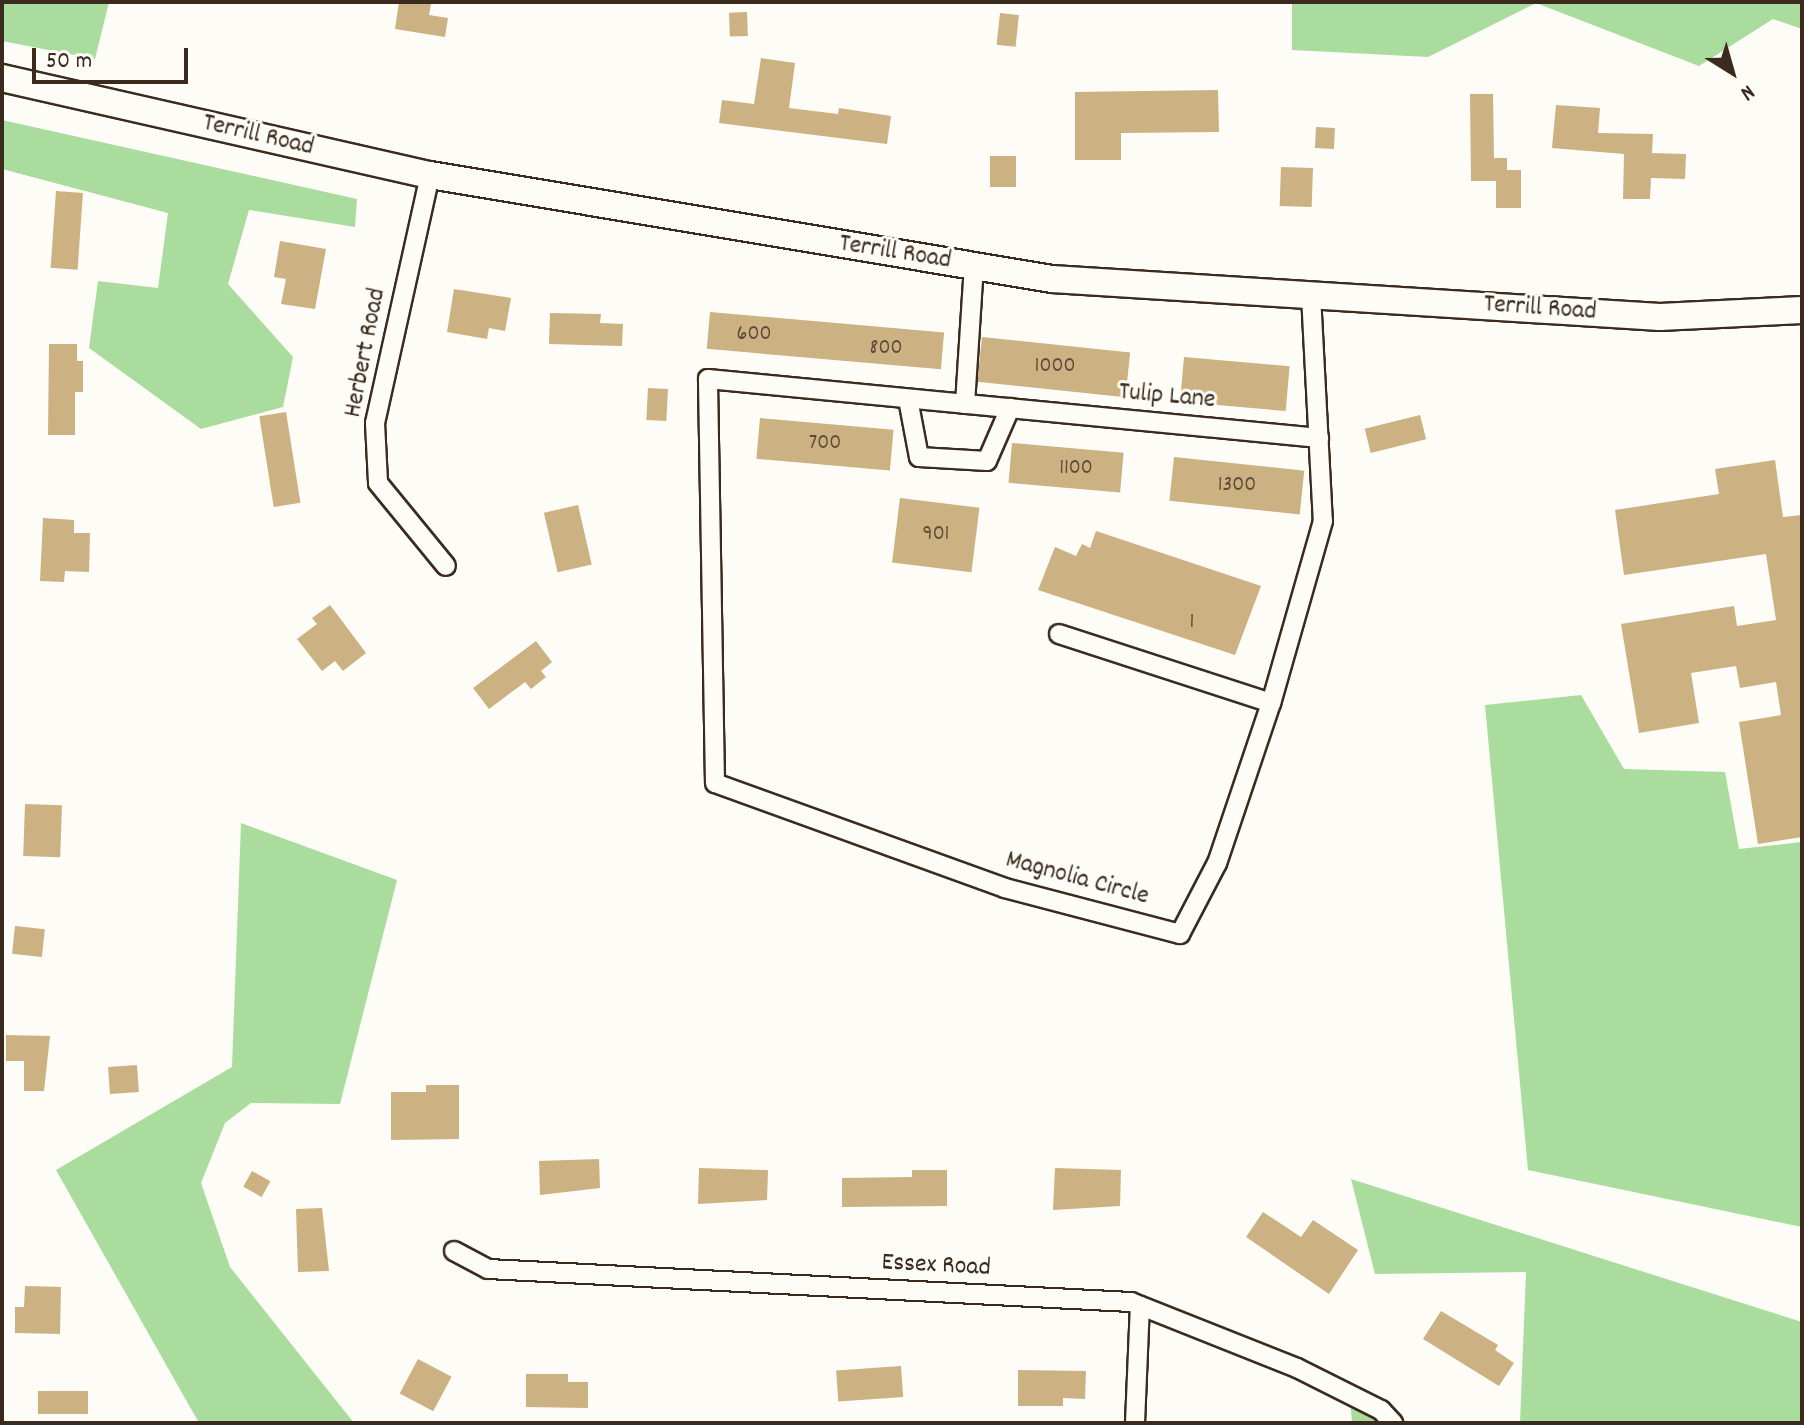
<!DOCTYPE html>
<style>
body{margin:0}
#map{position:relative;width:1804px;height:1425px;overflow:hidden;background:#fdfcf7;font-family:Dekko,sans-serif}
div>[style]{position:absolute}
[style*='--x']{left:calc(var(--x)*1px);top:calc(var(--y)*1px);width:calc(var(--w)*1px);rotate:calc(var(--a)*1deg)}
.green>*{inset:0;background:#aadc9e}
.building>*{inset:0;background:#ccb182;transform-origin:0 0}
.roads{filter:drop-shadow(2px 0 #3b2a1e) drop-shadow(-2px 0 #3b2a1e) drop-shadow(0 2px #3b2a1e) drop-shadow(0 -2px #3b2a1e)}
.street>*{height:18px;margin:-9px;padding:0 9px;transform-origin:9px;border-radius:9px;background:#fdfcf7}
.secondary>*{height:26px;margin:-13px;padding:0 13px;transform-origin:13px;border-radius:13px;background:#fdfcf7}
span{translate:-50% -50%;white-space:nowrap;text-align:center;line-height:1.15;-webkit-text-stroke:6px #fdfcf7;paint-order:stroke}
.number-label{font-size:22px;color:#5f4c37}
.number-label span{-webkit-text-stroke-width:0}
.street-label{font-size:26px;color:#3b2a1e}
.frame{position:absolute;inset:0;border:4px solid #3b2a1e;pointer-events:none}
.north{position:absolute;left:1692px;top:32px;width:80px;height:80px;-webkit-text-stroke:6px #fdfcf7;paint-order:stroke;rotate:143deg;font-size:22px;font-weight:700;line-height:32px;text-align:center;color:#3b2a1e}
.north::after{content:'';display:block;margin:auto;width:28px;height:36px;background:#3b2a1e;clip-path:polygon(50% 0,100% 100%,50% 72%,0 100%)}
.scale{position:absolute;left:32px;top:48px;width:156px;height:36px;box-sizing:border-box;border:4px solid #3b2a1e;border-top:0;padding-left:10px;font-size:24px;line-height:28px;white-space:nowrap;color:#3b2a1e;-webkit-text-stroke:6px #fdfcf7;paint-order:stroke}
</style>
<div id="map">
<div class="green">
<i style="clip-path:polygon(2px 2px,109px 2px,95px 59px,2px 41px)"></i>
<i style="clip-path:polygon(1292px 2px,1802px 2px,1802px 29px,1773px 19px,1699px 66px,1536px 3px,1428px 57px,1292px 50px)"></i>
<i style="clip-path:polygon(2px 120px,357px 199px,355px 227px,249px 210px,228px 284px,293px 357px,283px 407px,201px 429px,89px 348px,98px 281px,158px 288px,168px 213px,2px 169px)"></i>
<i style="clip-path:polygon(1581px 695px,1624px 769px,1725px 772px,1739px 849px,1802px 842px,1802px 1227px,1528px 1170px,1485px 705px)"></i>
<i style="clip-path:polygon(241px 823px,397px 880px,340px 1104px,251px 1103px,225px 1123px,201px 1183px,230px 1267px,354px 1423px,199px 1423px,56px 1170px,232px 1067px)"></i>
<i style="clip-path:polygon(1351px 1179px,1802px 1322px,1802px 1423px,1520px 1423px,1526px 1272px,1375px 1274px)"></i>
<i style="clip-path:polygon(1349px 1384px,1409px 1423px,1352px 1423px)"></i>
</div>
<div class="building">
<i style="clip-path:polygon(399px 2px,431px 4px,429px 15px,448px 18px,445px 37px,395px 29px)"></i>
<i style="left:747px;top:12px;width:24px;height:18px;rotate:88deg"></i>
<i style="left:1000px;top:13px;width:19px;height:32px;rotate:6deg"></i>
<i style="clip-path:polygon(761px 58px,795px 63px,789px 108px,838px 114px,839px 108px,891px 116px,887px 144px,719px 123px,722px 100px,754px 104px)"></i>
<i style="clip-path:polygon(1218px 90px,1219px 132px,1121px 133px,1121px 160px,1075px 160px,1075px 92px)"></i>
<i style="clip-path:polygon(1470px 94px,1493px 94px,1494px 158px,1507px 158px,1507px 170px,1521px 170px,1521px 208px,1496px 208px,1496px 181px,1471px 181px)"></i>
<i style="clip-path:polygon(1556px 105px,1600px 108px,1598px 133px,1653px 134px,1652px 153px,1686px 154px,1685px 179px,1651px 178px,1650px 199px,1623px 199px,1624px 154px,1552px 148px)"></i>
<i style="left:1316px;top:127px;width:19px;height:21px;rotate:3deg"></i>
<i style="left:990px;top:156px;width:26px;height:31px"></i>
<i style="left:1281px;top:167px;width:32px;height:39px;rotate:2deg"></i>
<i style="left:56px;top:191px;width:27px;height:77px;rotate:4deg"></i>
<i style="clip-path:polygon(280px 241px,326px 249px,315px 309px,281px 304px,286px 279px,274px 277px)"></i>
<i style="clip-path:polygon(454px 289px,511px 298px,505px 331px,489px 328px,487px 339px,447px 332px)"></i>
<i style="left:710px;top:312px;width:235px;height:37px;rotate:5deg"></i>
<i style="clip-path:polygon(550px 313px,601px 314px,600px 323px,623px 324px,622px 346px,549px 344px)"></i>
<i style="left:982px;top:337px;width:149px;height:45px;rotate:6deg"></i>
<i style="clip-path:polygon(49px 344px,77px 344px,77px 361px,83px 361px,83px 392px,75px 392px,75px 435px,48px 435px)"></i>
<i style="left:1184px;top:357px;width:106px;height:45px;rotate:5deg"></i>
<i style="left:648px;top:388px;width:20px;height:32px;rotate:3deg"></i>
<i style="left:286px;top:412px;width:92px;height:27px;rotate:81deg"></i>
<i style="left:1420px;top:415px;width:25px;height:57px;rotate:76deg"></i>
<i style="left:760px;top:418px;width:134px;height:41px;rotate:5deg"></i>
<i style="left:1012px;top:443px;width:112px;height:40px;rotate:5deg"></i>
<i style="left:1174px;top:457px;width:131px;height:44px;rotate:6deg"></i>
<i style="clip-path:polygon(1775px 460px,1783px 517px,1802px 515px,1802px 837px,1758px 844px,1739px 722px,1781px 715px,1776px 682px,1740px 688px,1736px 666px,1691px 673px,1699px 723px,1639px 733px,1621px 624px,1734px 606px,1737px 626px,1776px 620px,1766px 554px,1624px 575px,1615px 510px,1719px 494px,1715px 469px)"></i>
<i style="left:900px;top:498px;width:80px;height:65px;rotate:7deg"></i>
<i style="left:578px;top:505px;width:61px;height:35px;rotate:77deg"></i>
<i style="clip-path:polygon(43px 518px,74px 520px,74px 533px,90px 533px,89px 572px,65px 571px,64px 582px,40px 581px)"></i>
<i style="clip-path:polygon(1096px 531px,1261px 586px,1235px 655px,1038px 590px,1055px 547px,1076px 556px,1082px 544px,1090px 548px)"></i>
<i style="clip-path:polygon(330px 605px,366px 653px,343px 671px,335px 661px,322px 671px,297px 639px,317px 624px,312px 618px)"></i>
<i style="clip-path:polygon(536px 641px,552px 662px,541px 671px,546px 677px,531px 689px,525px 682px,489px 709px,473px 688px)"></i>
<i style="left:25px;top:804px;width:37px;height:52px;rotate:2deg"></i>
<i style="left:15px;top:926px;width:30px;height:28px;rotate:6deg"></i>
<i style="clip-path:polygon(6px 1035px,50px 1036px,44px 1091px,24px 1091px,24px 1061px,6px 1061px)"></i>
<i style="left:137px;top:1065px;width:27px;height:29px;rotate:86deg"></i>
<i style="clip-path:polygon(426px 1085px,459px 1085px,459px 1139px,391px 1140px,391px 1092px,426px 1092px)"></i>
<i style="clip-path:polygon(599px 1159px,600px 1188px,540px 1195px,539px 1161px)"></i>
<i style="clip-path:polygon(699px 1168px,768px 1170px,767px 1200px,698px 1204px)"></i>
<i style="clip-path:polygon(1055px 1168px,1121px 1170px,1120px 1206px,1053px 1210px)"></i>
<i style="clip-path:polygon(912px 1170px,947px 1170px,947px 1206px,842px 1207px,842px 1178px,912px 1177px)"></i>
<i style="left:252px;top:1171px;width:21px;height:18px;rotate:29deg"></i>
<i style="clip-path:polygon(322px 1208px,329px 1271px,298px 1272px,296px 1209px)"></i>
<i style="clip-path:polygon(1263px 1212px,1301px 1237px,1313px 1220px,1358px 1250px,1329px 1294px,1246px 1237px)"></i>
<i style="clip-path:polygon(25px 1286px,61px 1287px,60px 1334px,15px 1333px,15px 1307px,24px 1307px)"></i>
<i style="clip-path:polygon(1441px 1311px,1498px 1345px,1495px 1350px,1514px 1363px,1499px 1386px,1423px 1339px)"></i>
<i style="left:418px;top:1359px;width:38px;height:39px;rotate:28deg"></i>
<i style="left:901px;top:1366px;width:31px;height:65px;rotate:86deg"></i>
<i style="clip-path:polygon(1018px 1370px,1086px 1371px,1085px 1399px,1063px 1398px,1063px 1406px,1018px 1406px)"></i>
<i style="clip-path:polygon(526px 1374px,568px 1374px,568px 1382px,588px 1382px,588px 1408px,526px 1407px)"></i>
<i style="left:88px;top:1391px;width:23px;height:50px;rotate:90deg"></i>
</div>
<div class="roads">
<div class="street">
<i style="--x:430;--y:175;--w:254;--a:102.5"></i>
<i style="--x:375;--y:423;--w:60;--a:87.1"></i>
<i style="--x:378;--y:483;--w:107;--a:50.7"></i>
<i style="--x:1311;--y:295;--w:226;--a:87"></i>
<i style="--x:1323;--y:521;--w:189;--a:105.9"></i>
<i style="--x:1271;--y:703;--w:169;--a:108.6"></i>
<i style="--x:1217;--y:863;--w:80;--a:117.5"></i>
<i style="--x:1180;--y:934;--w:181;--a:-165.3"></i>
<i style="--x:1005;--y:888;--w:308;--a:-160.1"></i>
<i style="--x:715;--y:783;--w:404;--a:-91"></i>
<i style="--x:708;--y:379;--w:614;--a:5.52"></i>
<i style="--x:908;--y:399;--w:59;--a:79.3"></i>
<i style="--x:919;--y:457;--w:68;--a:3.4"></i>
<i style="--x:987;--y:461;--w:58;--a:-66.5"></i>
<i style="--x:965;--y:404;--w:138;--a:-86.3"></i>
<i style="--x:1059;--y:634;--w:223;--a:18"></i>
<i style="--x:454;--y:1251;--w:38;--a:28"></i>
<i style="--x:488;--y:1269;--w:644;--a:2.94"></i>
<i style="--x:1131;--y:1302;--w:179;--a:21.7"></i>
<i style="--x:1297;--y:1368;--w:94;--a:26.6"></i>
<i style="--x:1381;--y:1410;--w:18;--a:47"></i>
<i style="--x:1135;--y:1423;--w:117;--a:-87.6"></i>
</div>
<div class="secondary">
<i style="--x:2;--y:78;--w:439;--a:12.8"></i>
<i style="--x:430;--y:175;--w:631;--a:9.49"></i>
<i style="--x:1052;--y:279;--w:609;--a:3.58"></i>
<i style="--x:1660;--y:317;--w:142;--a:-2.8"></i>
</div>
</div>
<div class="number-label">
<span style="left:754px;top:335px">600</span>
<span style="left:886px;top:349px">800</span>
<span style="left:1055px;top:367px">1000</span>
<span style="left:825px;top:444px">700</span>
<span style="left:1076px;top:469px">1100</span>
<span style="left:1237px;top:486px">1300</span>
<span style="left:936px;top:535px">901</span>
<span style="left:1192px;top:623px">1</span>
</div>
<div class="street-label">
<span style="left:258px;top:136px;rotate:13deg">Terrill Road</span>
<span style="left:895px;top:253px;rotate:9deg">Terrill Road</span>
<span style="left:1540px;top:309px;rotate:4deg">Terrill Road</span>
<span style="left:366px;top:353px;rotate:-79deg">Herbert Road</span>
<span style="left:1167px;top:397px;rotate:5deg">Tulip Lane</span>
<span style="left:1077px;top:879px;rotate:15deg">Magnolia Circle</span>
<span style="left:936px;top:1266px;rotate:3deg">Essex Road</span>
</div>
<div class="frame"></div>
<div class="north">N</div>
<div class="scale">50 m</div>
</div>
